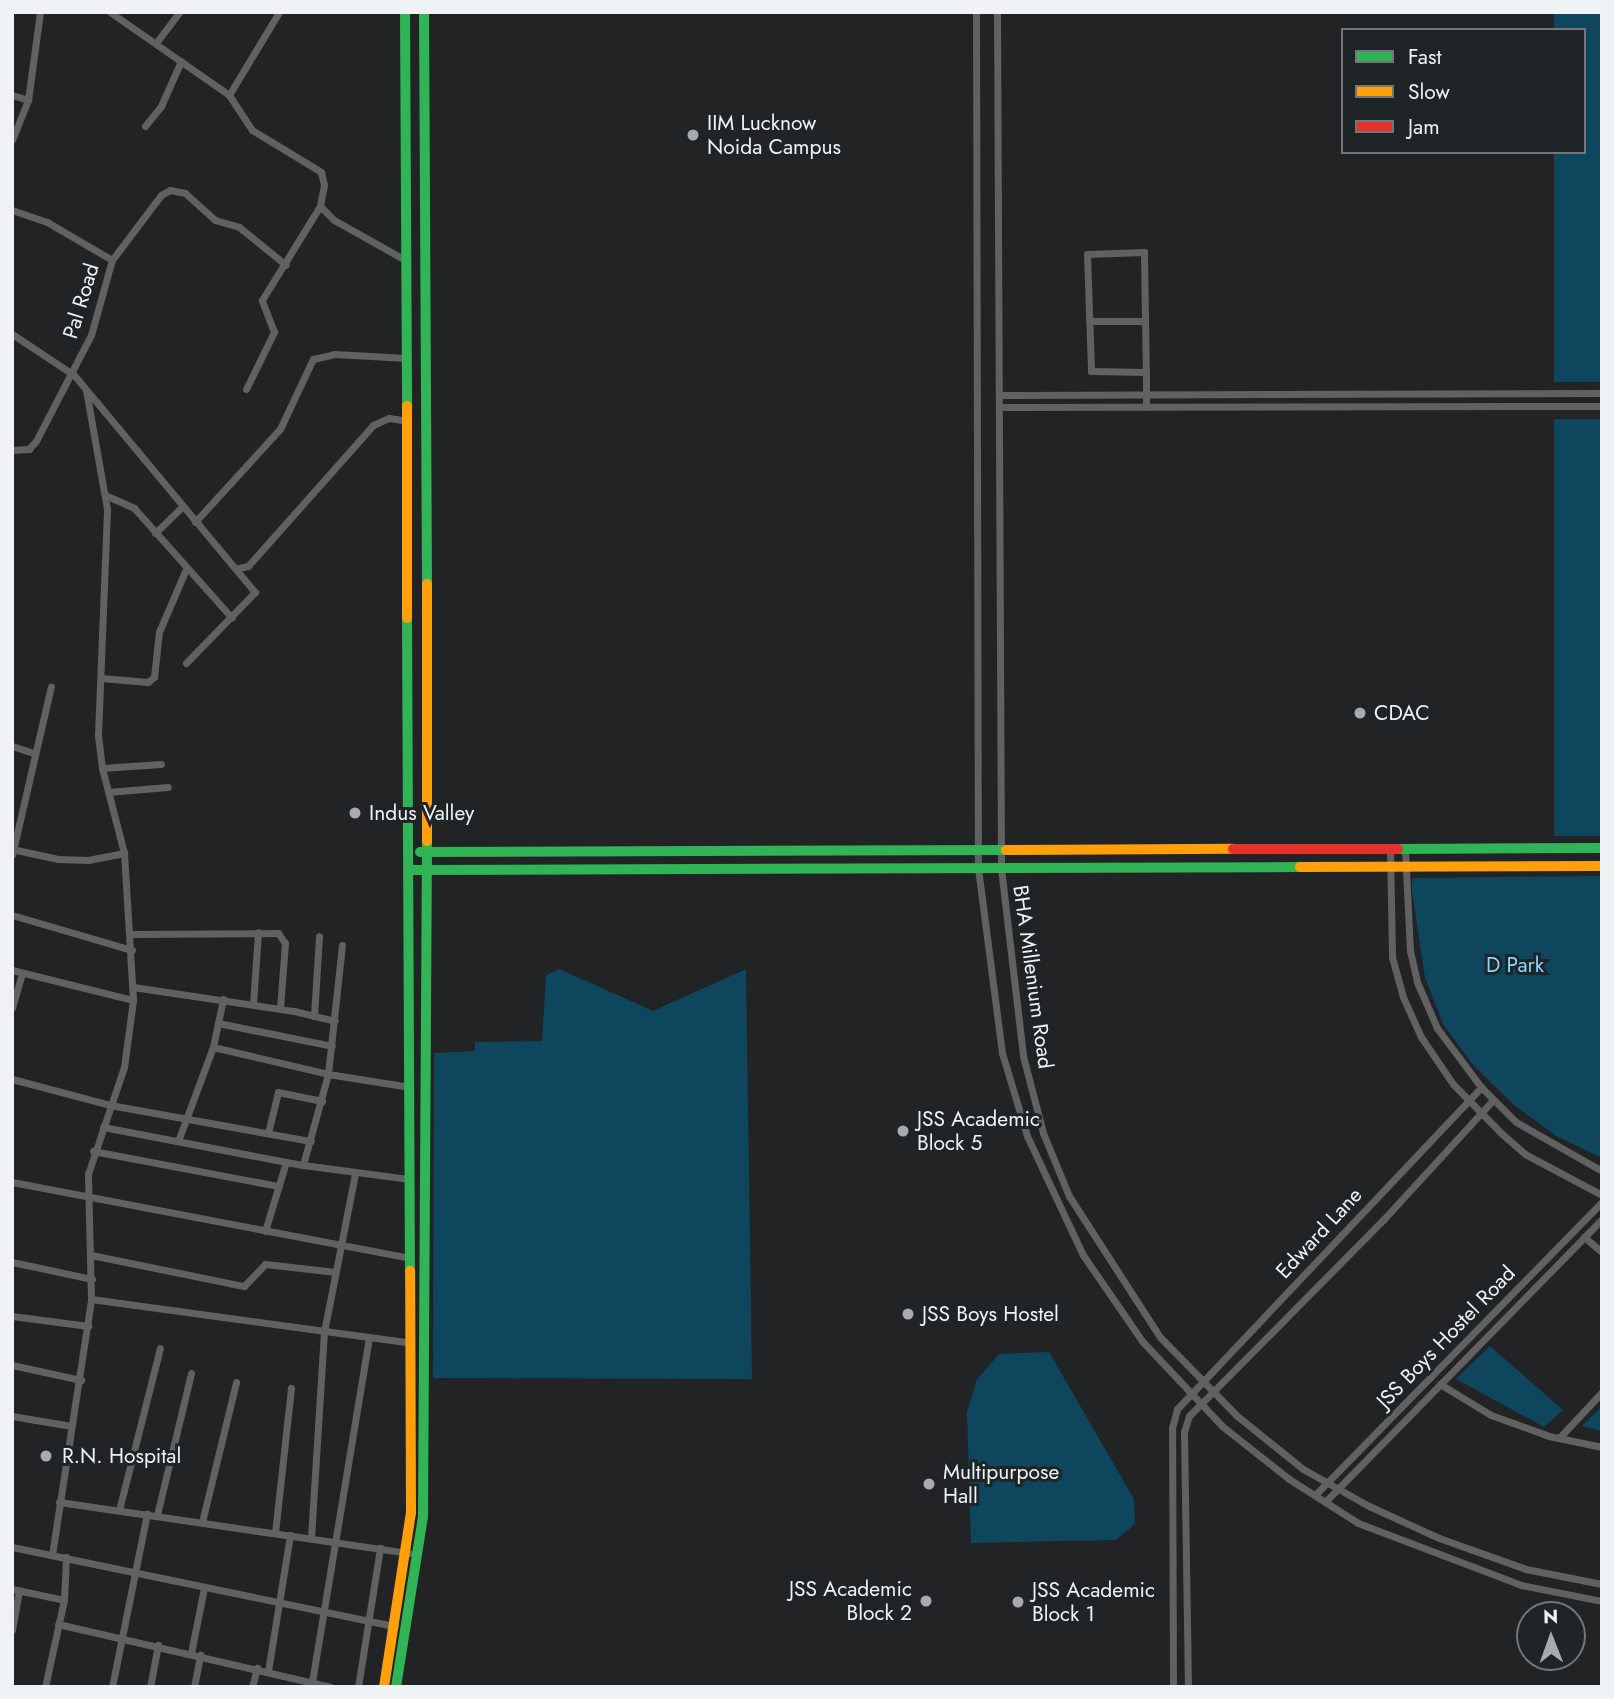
<!DOCTYPE html>
<style>
body{margin:0}
#map{position:relative;width:1614px;height:1699px;overflow:hidden;background:#212325;font-family:Jost,sans-serif}
div>[style]{position:absolute}
[style*='--x']{left:calc(var(--x)*1px);top:calc(var(--y)*1px);width:calc(var(--w)*1px);rotate:calc(var(--a)*1deg)}
.green>*{inset:0;background:#0e465e;transform-origin:0 0}
.street>*{height:7px;margin:-3.5px;padding:0 3.5px;transform-origin:3.5px;border-radius:3.5px;background:#616162}
.fast>*{height:10px;margin:-5px;padding:0 5px;transform-origin:5px;border-radius:5px;background:#30b455}
.slow>*{height:10px;margin:-5px;padding:0 5px;transform-origin:5px;border-radius:5px;background:#ff9f0a}
.jam>*{height:10px;margin:-5px;padding:0 5px;transform-origin:5px;border-radius:5px;background:#e5322d}
.dots>*{width:19px;height:19px;translate:-50% -50%;box-sizing:border-box;border:4px solid #1f2427;border-radius:50%}
span{translate:-50% -50%;white-space:nowrap;text-align:center;line-height:1.15;-webkit-text-stroke:6px #1f2427;paint-order:stroke}
.poi-label{font-size:21px;color:#f0f3f5}
.left{translate:0 -50%;text-align:left}
.right{translate:-100% -50%;text-align:right}
.street-label{font-size:21px;color:#f0f3f5}
.park-label{font-size:21px;color:#8ad5fe}
.frame{position:absolute;inset:0;border:14px solid #f0f3f5;pointer-events:none}
.legend{position:absolute;left:1341px;top:28px;width:245px;height:126px;box-sizing:border-box;background:#1f2427;border:2px solid #737779;margin:0;padding:9px 12px;list-style:none;font-size:21px;color:#f0f3f5}
.legend li{display:flex;align-items:center;gap:14px;height:35px}
.legend b{width:35px;border:2px solid #737779}
.north{position:absolute;left:1516px;top:1601px;width:70px;height:70px;box-sizing:border-box;background:#1f2427;border:2px solid #737779;border-radius:50%;rotate:359deg;font-size:19px;font-weight:700;line-height:28px;text-align:center;color:#f0f3f5}
.north::after{content:'';display:block;margin:auto;width:24px;height:32px;background:#a8aaac;clip-path:polygon(50% 0,100% 100%,50% 72%,0 100%)}
</style>
<div id="map">
<div class="green">
<i style="clip-path:polygon(1554px 12px,1602px 12px,1602px 382px,1554px 382px,1554px 152px,1584px 152px,1584px 30px,1554px 30px)"></i>
<i style="left:1554px;top:419px;width:48px;height:417px"></i>
<i style="clip-path:polygon(1602px 876px,1602px 1158px,1556px 1136px,1513px 1104px,1473px 1065px,1443px 1024px,1425px 978px,1412px 891px,1412px 878px)"></i>
<i style="clip-path:polygon(559px 969px,653px 1011px,746px 969px,752px 1379px,433px 1378px,434px 1053px,475px 1051px,475px 1042px,542px 1041px,546px 975px)"></i>
<i style="clip-path:polygon(1490px 1346px,1563px 1410px,1544px 1427px,1456px 1379px)"></i>
<i style="clip-path:polygon(1049px 1352px,1134px 1499px,1135px 1524px,1116px 1540px,971px 1543px,967px 1412px,977px 1379px,999px 1354px)"></i>
<i style="clip-path:polygon(1602px 1406px,1602px 1431px,1582px 1426px)"></i>
</div>
<div class="street">
<i style="--x:110;--y:12;--w:145;--a:34.9"></i>
<i style="--x:229;--y:95;--w:42;--a:56.7"></i>
<i style="--x:252;--y:130;--w:81;--a:31.3"></i>
<i style="--x:321;--y:172;--w:13;--a:77"></i>
<i style="--x:324;--y:185;--w:21;--a:101"></i>
<i style="--x:320;--y:206;--w:20;--a:45"></i>
<i style="--x:334;--y:220;--w:84;--a:29.3"></i>
<i style="--x:976;--y:12;--w:856;--a:89.87"></i>
<i style="--x:978;--y:868;--w:187;--a:82.6"></i>
<i style="--x:1002;--y:1053;--w:87;--a:73.2"></i>
<i style="--x:1027;--y:1136;--w:132;--a:64.8"></i>
<i style="--x:1083;--y:1255;--w:104;--a:55.5"></i>
<i style="--x:1142;--y:1341;--w:117;--a:46.7"></i>
<i style="--x:1222;--y:1426;--w:85;--a:38.3"></i>
<i style="--x:1289;--y:1479;--w:82;--a:32.5"></i>
<i style="--x:1358;--y:1523;--w:174;--a:20.8"></i>
<i style="--x:1521;--y:1585;--w:83;--a:11.2"></i>
<i style="--x:997;--y:12;--w:856;--a:89.73"></i>
<i style="--x:1001;--y:868;--w:189;--a:83.3"></i>
<i style="--x:1023;--y:1056;--w:80;--a:75.4"></i>
<i style="--x:1043;--y:1133;--w:68;--a:67.6"></i>
<i style="--x:1069;--y:1196;--w:168;--a:57.2"></i>
<i style="--x:1160;--y:1337;--w:109;--a:45.7"></i>
<i style="--x:1236;--y:1415;--w:86;--a:38.9"></i>
<i style="--x:1303;--y:1469;--w:76;--a:29.3"></i>
<i style="--x:1369;--y:1506;--w:77;--a:24.6"></i>
<i style="--x:1439;--y:1538;--w:92;--a:19.6"></i>
<i style="--x:1526;--y:1569;--w:77;--a:11.2"></i>
<i style="--x:156;--y:43;--w:39;--a:-53"></i>
<i style="--x:12;--y:95;--w:17;--a:17"></i>
<i style="--x:229;--y:95;--w:97;--a:-58.9"></i>
<i style="--x:145;--y:126;--w:26;--a:-51"></i>
<i style="--x:161;--y:106;--w:49;--a:-66"></i>
<i style="--x:12;--y:140;--w:43;--a:-68.2"></i>
<i style="--x:28;--y:100;--w:89;--a:-82.2"></i>
<i style="--x:12;--y:210;--w:37;--a:19"></i>
<i style="--x:47;--y:222;--w:75;--a:30.3"></i>
<i style="--x:1089;--y:321;--w:56;--a:0"></i>
<i style="--x:12;--y:334;--w:74;--a:33.5"></i>
<i style="--x:74;--y:375;--w:283;--a:50.2"></i>
<i style="--x:255;--y:592;--w:99;--a:134.2"></i>
<i style="--x:246;--y:389;--w:64;--a:-63.8"></i>
<i style="--x:274;--y:332;--w:34;--a:-111"></i>
<i style="--x:262;--y:300;--w:110;--a:-58.3"></i>
<i style="--x:999;--y:395;--w:603;--a:-0.19"></i>
<i style="--x:999;--y:407;--w:603;--a:-0.1"></i>
<i style="--x:1146;--y:407;--w:26;--a:-90"></i>
<i style="--x:1146;--y:381;--w:129;--a:-90.9"></i>
<i style="--x:1144;--y:252;--w:57;--a:178"></i>
<i style="--x:1087;--y:254;--w:117;--a:88"></i>
<i style="--x:1091;--y:371;--w:55;--a:1"></i>
<i style="--x:12;--y:450;--w:17;--a:-3"></i>
<i style="--x:29;--y:449;--w:11;--a:-49"></i>
<i style="--x:36;--y:441;--w:119;--a:-62.6"></i>
<i style="--x:91;--y:335;--w:78;--a:-74.4"></i>
<i style="--x:112;--y:260;--w:81;--a:-53"></i>
<i style="--x:161;--y:195;--w:10;--a:-29"></i>
<i style="--x:170;--y:190;--w:15;--a:11"></i>
<i style="--x:185;--y:193;--w:40;--a:42"></i>
<i style="--x:215;--y:220;--w:25;--a:16"></i>
<i style="--x:239;--y:227;--w:60;--a:39"></i>
<i style="--x:105;--y:495;--w:32;--a:24"></i>
<i style="--x:134;--y:508;--w:147;--a:48.3"></i>
<i style="--x:195;--y:522;--w:126;--a:-47.6"></i>
<i style="--x:280;--y:429;--w:77;--a:-64.8"></i>
<i style="--x:313;--y:359;--w:22;--a:-13"></i>
<i style="--x:334;--y:354;--w:73;--a:3.1"></i>
<i style="--x:155;--y:533;--w:37;--a:-44"></i>
<i style="--x:239;--y:568;--w:9;--a:-13"></i>
<i style="--x:248;--y:566;--w:188;--a:-48.4"></i>
<i style="--x:373;--y:425;--w:17;--a:-24"></i>
<i style="--x:389;--y:418;--w:19;--a:9"></i>
<i style="--x:101;--y:678;--w:47;--a:4.9"></i>
<i style="--x:148;--y:682;--w:8;--a:-40"></i>
<i style="--x:154;--y:677;--w:45;--a:-83.7"></i>
<i style="--x:159;--y:632;--w:69;--a:-66.8"></i>
<i style="--x:12;--y:746;--w:23;--a:18"></i>
<i style="--x:102;--y:768;--w:59;--a:-3.9"></i>
<i style="--x:108;--y:792;--w:60;--a:-4.8"></i>
<i style="--x:12;--y:849;--w:47;--a:12.3"></i>
<i style="--x:58;--y:859;--w:30;--a:2"></i>
<i style="--x:88;--y:860;--w:37;--a:-11"></i>
<i style="--x:1390;--y:849;--w:108;--a:88.9"></i>
<i style="--x:1392;--y:957;--w:41;--a:74.6"></i>
<i style="--x:1403;--y:997;--w:44;--a:65.8"></i>
<i style="--x:1421;--y:1037;--w:57;--a:55.8"></i>
<i style="--x:1453;--y:1084;--w:69;--a:45.6"></i>
<i style="--x:1501;--y:1133;--w:32;--a:41"></i>
<i style="--x:1525;--y:1154;--w:87;--a:28"></i>
<i style="--x:1405;--y:849;--w:102;--a:87.2"></i>
<i style="--x:1410;--y:951;--w:32;--a:77"></i>
<i style="--x:1417;--y:982;--w:50;--a:66.5"></i>
<i style="--x:1437;--y:1028;--w:74;--a:53.3"></i>
<i style="--x:1481;--y:1087;--w:49;--a:45"></i>
<i style="--x:1516;--y:1122;--w:99;--a:29.7"></i>
<i style="--x:12;--y:855;--w:173;--a:-77"></i>
<i style="--x:12;--y:915;--w:125;--a:16.3"></i>
<i style="--x:131;--y:934;--w:147;--a:-0.4"></i>
<i style="--x:278;--y:933;--w:12;--a:55"></i>
<i style="--x:285;--y:943;--w:65;--a:94.4"></i>
<i style="--x:342;--y:945;--w:130;--a:96.2"></i>
<i style="--x:328;--y:1074;--w:94;--a:105.4"></i>
<i style="--x:303;--y:1165;--w:108;--a:7.5"></i>
<i style="--x:12;--y:970;--w:125;--a:13.9"></i>
<i style="--x:133;--y:987;--w:163;--a:8.5"></i>
<i style="--x:294;--y:1011;--w:42;--a:13.7"></i>
<i style="--x:253;--y:1004;--w:72;--a:-86"></i>
<i style="--x:12;--y:1008;--w:36;--a:-74"></i>
<i style="--x:314;--y:1016;--w:80;--a:-86.4"></i>
<i style="--x:218;--y:1023;--w:116;--a:11.4"></i>
<i style="--x:213;--y:1047;--w:118;--a:13.2"></i>
<i style="--x:328;--y:1074;--w:83;--a:9"></i>
<i style="--x:12;--y:1079;--w:101;--a:14.9"></i>
<i style="--x:110;--y:1105;--w:204;--a:10.2"></i>
<i style="--x:103;--y:1127;--w:204;--a:10.8"></i>
<i style="--x:268;--y:1133;--w:42;--a:-76.3"></i>
<i style="--x:278;--y:1092;--w:45;--a:11.6"></i>
<i style="--x:178;--y:1141;--w:100;--a:-69.6"></i>
<i style="--x:213;--y:1047;--w:49;--a:-78.2"></i>
<i style="--x:93;--y:1151;--w:189;--a:10.7"></i>
<i style="--x:12;--y:1182;--w:405;--a:10.8"></i>
<i style="--x:265;--y:1231;--w:72;--a:-73.1"></i>
<i style="--x:1584;--y:1237;--w:23;--a:40"></i>
<i style="--x:91;--y:1255;--w:156;--a:11.5"></i>
<i style="--x:244;--y:1286;--w:30;--a:-46"></i>
<i style="--x:265;--y:1264;--w:71;--a:6.4"></i>
<i style="--x:12;--y:1262;--w:82;--a:12"></i>
<i style="--x:91;--y:1299;--w:323;--a:7.8"></i>
<i style="--x:12;--y:1316;--w:77;--a:7.5"></i>
<i style="--x:12;--y:1365;--w:71;--a:12.3"></i>
<i style="--x:1440;--y:1384;--w:60;--a:31.3"></i>
<i style="--x:1491;--y:1415;--w:62;--a:19.9"></i>
<i style="--x:1549;--y:1436;--w:54;--a:11.7"></i>
<i style="--x:12;--y:1416;--w:60;--a:9.6"></i>
<i style="--x:1559;--y:1438;--w:63;--a:-46.9"></i>
<i style="--x:1315;--y:1495;--w:410;--a:-45.6"></i>
<i style="--x:59;--y:1502;--w:354;--a:8.3"></i>
<i style="--x:1325;--y:1502;--w:396;--a:-45.6"></i>
<i style="--x:119;--y:1510;--w:167;--a:-75.8"></i>
<i style="--x:157;--y:1515;--w:146;--a:-76.5"></i>
<i style="--x:202;--y:1522;--w:144;--a:-76.3"></i>
<i style="--x:275;--y:1533;--w:146;--a:-83.7"></i>
<i style="--x:311;--y:1538;--w:206;--a:-86.4"></i>
<i style="--x:324;--y:1332;--w:161;--a:-78.9"></i>
<i style="--x:12;--y:1547;--w:391;--a:11.7"></i>
<i style="--x:52;--y:1555;--w:259;--a:-81.3"></i>
<i style="--x:91;--y:1299;--w:125;--a:-91.4"></i>
<i style="--x:88;--y:1174;--w:113;--a:-71.4"></i>
<i style="--x:124;--y:1067;--w:68;--a:-82.3"></i>
<i style="--x:133;--y:1000;--w:147;--a:-93.5"></i>
<i style="--x:124;--y:853;--w:88;--a:-104.5"></i>
<i style="--x:102;--y:768;--w:33;--a:-97"></i>
<i style="--x:98;--y:735;--w:226;--a:-87.7"></i>
<i style="--x:107;--y:509;--w:121;--a:-100"></i>
<i style="--x:12;--y:1589;--w:53;--a:11.9"></i>
<i style="--x:58;--y:1624;--w:279;--a:13"></i>
<i style="--x:12;--y:1630;--w:40;--a:-80"></i>
<i style="--x:191;--y:1653;--w:66;--a:-78.7"></i>
<i style="--x:268;--y:1671;--w:138;--a:-80.8"></i>
<i style="--x:312;--y:1682;--w:349;--a:-80.6"></i>
<i style="--x:45;--y:1687;--w:89;--a:-77.7"></i>
<i style="--x:64;--y:1600;--w:43;--a:-87.3"></i>
<i style="--x:112;--y:1687;--w:177;--a:-78.6"></i>
<i style="--x:150;--y:1687;--w:43;--a:-79.2"></i>
<i style="--x:194;--y:1687;--w:33;--a:-79"></i>
<i style="--x:252;--y:1687;--w:20;--a:-75"></i>
<i style="--x:358;--y:1687;--w:141;--a:-81"></i>
<i style="--x:1173;--y:1687;--w:259;--a:-90.2"></i>
<i style="--x:1172;--y:1428;--w:20;--a:-75"></i>
<i style="--x:1177;--y:1409;--w:443;--a:-46.6"></i>
<i style="--x:1188;--y:1687;--w:255;--a:-90.9"></i>
<i style="--x:1184;--y:1432;--w:17;--a:-73"></i>
<i style="--x:1189;--y:1416;--w:276;--a:-45.3"></i>
<i style="--x:1383;--y:1220;--w:163;--a:-47.5"></i>
</div>
<div class="fast">
<i style="--x:405;--y:12;--w:394;--a:89.7"></i>
<i style="--x:424;--y:12;--w:572;--a:89.7"></i>
<i style="--x:407;--y:618;--w:653;--a:89.74"></i>
<i style="--x:1398;--y:849;--w:204;--a:-0.3"></i>
<i style="--x:420;--y:852;--w:586;--a:-0.2"></i>
<i style="--x:410;--y:870;--w:890;--a:-0.19"></i>
<i style="--x:396;--y:1687;--w:172;--a:-81"></i>
<i style="--x:423;--y:1517;--w:676;--a:-89.66"></i>
</div>
<div class="slow">
<i style="--x:407;--y:406;--w:212;--a:90"></i>
<i style="--x:427;--y:841;--w:257;--a:-90"></i>
<i style="--x:1006;--y:850;--w:227;--a:-0.3"></i>
<i style="--x:1300;--y:867;--w:302;--a:-0.2"></i>
<i style="--x:384;--y:1687;--w:176;--a:-81.2"></i>
<i style="--x:411;--y:1513;--w:242;--a:-90.2"></i>
</div>
<div class="jam">
<i style="--x:1233;--y:849;--w:165;--a:0"></i>
</div>
<div class="dots">
<i style="left:693px;top:135px;background:#a8aaac"></i>
<i style="left:1360px;top:713px;background:#a8aaac"></i>
<i style="left:355px;top:813px;background:#a8aaac"></i>
<i style="left:903px;top:1131px;background:#a8aaac"></i>
<i style="left:908px;top:1314px;background:#a8aaac"></i>
<i style="left:46px;top:1456px;background:#a8aaac"></i>
<i style="left:929px;top:1484px;background:#a8aaac"></i>
<i style="left:926px;top:1601px;background:#a8aaac"></i>
<i style="left:1018px;top:1602px;background:#a8aaac"></i>
</div>
<div class="poi-label">
<span class="left" style="left:707px;top:135px">IIM Lucknow<br>Noida Campus</span>
<span class="left" style="left:1374px;top:713px">CDAC</span>
<span class="left" style="left:369px;top:813px">Indus Valley</span>
<span class="left" style="left:917px;top:1131px">JSS Academic<br>Block 5</span>
<span class="left" style="left:922px;top:1314px">JSS Boys Hostel</span>
<span class="left" style="left:62px;top:1456px">R.N. Hospital</span>
<span class="left" style="left:943px;top:1484px">Multipurpose<br>Hall</span>
<span class="right" style="left:912px;top:1601px">JSS Academic<br>Block 2</span>
<span class="left" style="left:1032px;top:1602px">JSS Academic<br>Block 1</span>
</div>
<div class="street-label">
<span style="left:81px;top:301px;rotate:-73deg">Pal Road</span>
<span style="left:1033px;top:977px;rotate:82deg">BHA Millenium Road</span>
<span style="left:1319px;top:1233px;rotate:-47deg">Edward Lane</span>
<span style="left:1446px;top:1337px;rotate:-46deg">JSS Boys Hostel Road</span>
</div>
<div class="park-label">
<span style="left:1515px;top:965px">D Park</span>
</div>
<div class="frame"></div>
<ul class="legend">
<li><b style="height:9px;background:#30b455"></b>Fast</li>
<li><b style="height:9px;background:#ff9f0a"></b>Slow</li>
<li><b style="height:9px;background:#e5322d"></b>Jam</li>
</ul>
<div class="north">N</div>
</div>
